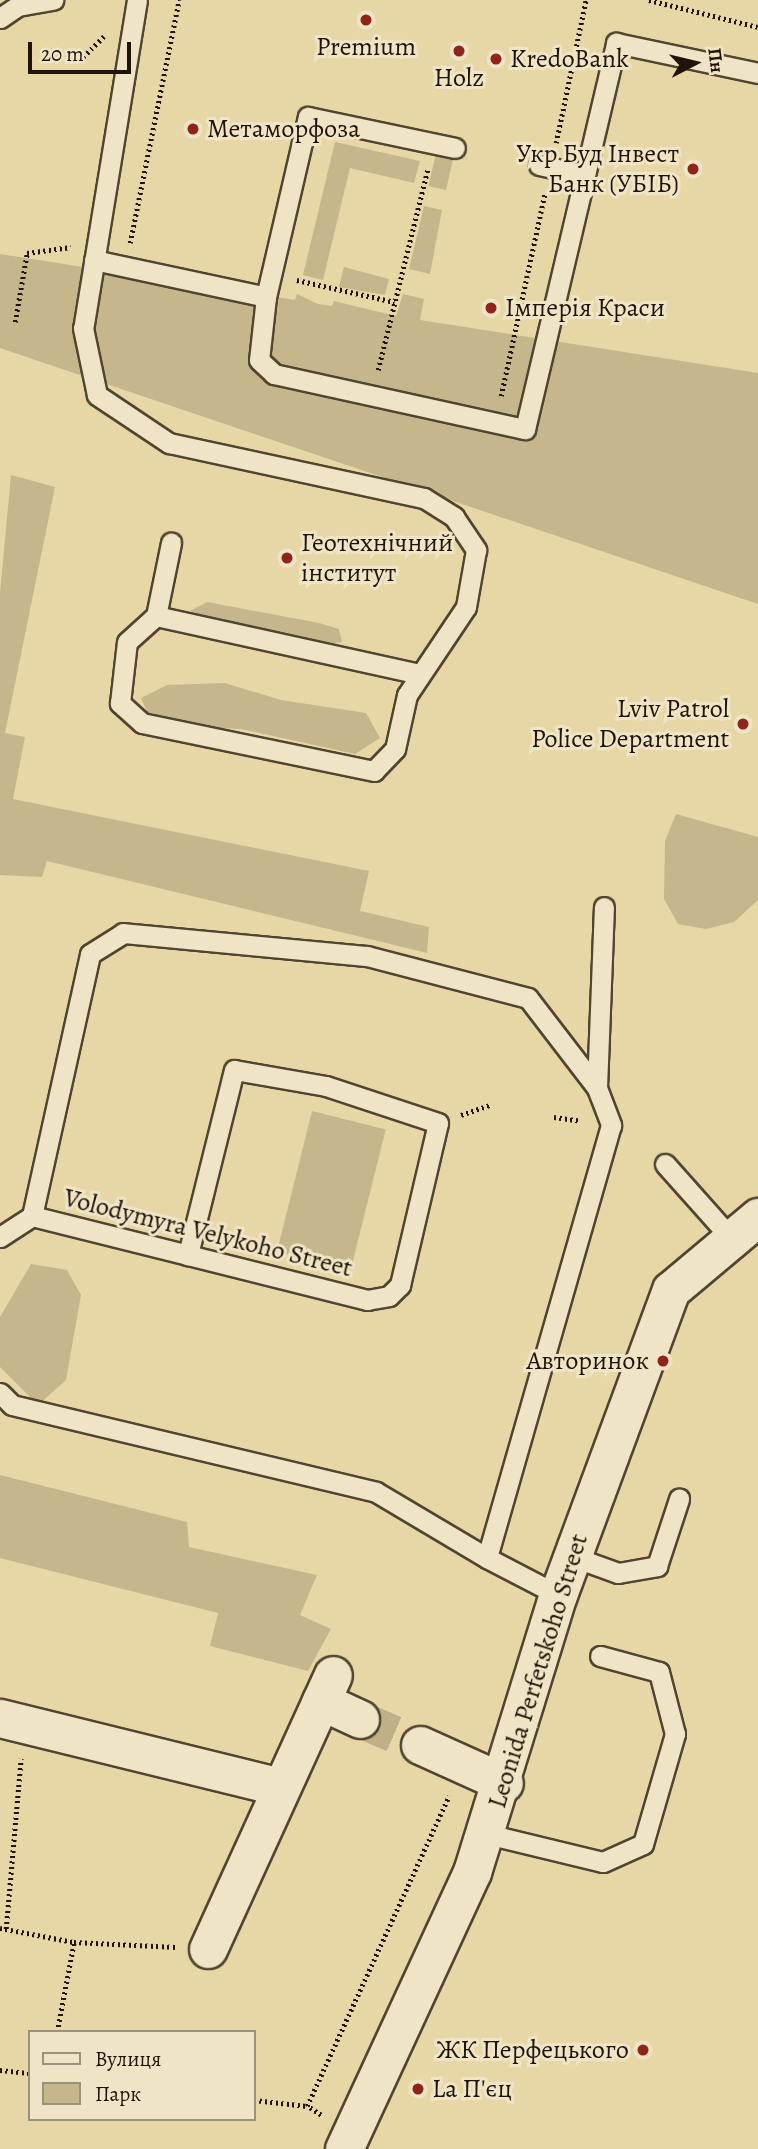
<!DOCTYPE html>
<meta charset="utf-8">
<style>
body{margin:0}
#map{position:relative;width:758px;height:2149px;overflow:hidden;background:#e7d7a7;font-family:Alegreya,serif}
div>[style]{position:absolute}
[style*='--x']{left:calc(var(--x)*1px);top:calc(var(--y)*1px);width:calc(var(--w)*1px);rotate:calc(var(--a)*1deg)}
.green>*{inset:0;background:#c5b68c;transform-origin:0 0}
.street-tunnel>*{height:37px;margin-top:-18.5px;transform-origin:0;background:repeating-linear-gradient(90deg,#bfb087 0 37px,transparent 0 55px)}
.path>*{height:4.5px;margin-top:-2.25px;transform-origin:0;background:repeating-linear-gradient(90deg,#1f1407 0 2px,transparent 0 5.5px)}
.roads{filter:drop-shadow(2px 0 #51452f) drop-shadow(-2px 0 #51452f) drop-shadow(0 2px #51452f) drop-shadow(0 -2px #51452f)}
.lane>*{height:19px;margin:-9.5px;padding:0 9.5px;transform-origin:9.5px;border-radius:9.5px;background:#efe5c6}
.street>*{height:37px;margin:-18.5px;padding:0 18.5px;transform-origin:18.5px;border-radius:18.5px;background:#efe5c6}
.dots>*{width:19px;height:19px;translate:-50% -50%;box-sizing:border-box;border:4px solid #efe5c6;border-radius:50%}
span{translate:-50% -50%;white-space:nowrap;text-align:center;line-height:1.15;-webkit-text-stroke:6px #efe5c6;paint-order:stroke}
.poi-label{font-size:26px;color:#1f1407}
.left{translate:0 -50%;text-align:left}
.right{translate:-100% -50%;text-align:right}
.street-label{font-size:26px;color:#1f1407}
.legend{position:absolute;left:28px;top:2030px;width:228px;height:91px;box-sizing:border-box;background:#efe5c6;border:2px solid #9c917a;margin:0;padding:9px 12px;list-style:none;font-size:21px;color:#1f1407}
.legend li{display:flex;align-items:center;gap:14px;height:35px}
.legend b{width:35px;border:2px solid #9c917a}
.north{position:absolute;left:660px;top:28px;width:70px;height:70px;-webkit-text-stroke:5px #efe5c6;paint-order:stroke;rotate:83deg;font-size:19px;font-weight:700;line-height:28px;text-align:center;color:#1f1407}
.north::after{content:'';display:block;margin:auto;width:24px;height:32px;background:#1f1407;clip-path:polygon(50% 0,100% 100%,50% 72%,0 100%)}
.scale{position:absolute;left:28px;top:42px;width:103px;height:32px;box-sizing:border-box;border:4px solid #1f1407;border-top:0;padding-left:9px;font-size:21px;line-height:24px;white-space:nowrap;color:#1f1407;-webkit-text-stroke:5px #efe5c6;paint-order:stroke}
</style>
<div id="map">
<div class="green">
<i style="clip-path:polygon(335px 142px,420px 161px,414px 183px,350px 168px,323px 280px,303px 275px)"></i>
<i style="left:437px;top:149px;width:18px;height:38px;rotate:13deg"></i>
<i style="clip-path:polygon(424px 206px,442px 210px,430px 274px,409px 269px)"></i>
<i style="clip-path:polygon(0 254px,295px 300px,297px 294px,318px 304px,332px 306px,334px 301px,396px 316px,403px 294px,424px 299px,420px 320px,758px 373px,758px 604px,0 348px)"></i>
<i style="clip-path:polygon(344px 267px,389px 279px,385px 295px,339px 287px)"></i>
<i style="clip-path:polygon(11px 475px,55px 487px,5px 733px,25px 737px,13px 799px,369px 871px,360px 911px,429px 927px,427px 953px,47px 861px,42px 877px,0 875px,0 593px)"></i>
<i style="clip-path:polygon(207px 602px,319px 623px,339px 629px,342px 642px,301px 648px,190px 611px)"></i>
<i style="clip-path:polygon(225px 683px,281px 700px,366px 713px,380px 738px,355px 754px,241px 729px,153px 725px,141px 698px,167px 685px)"></i>
<i style="clip-path:polygon(676px 814px,758px 837px,758px 900px,734px 922px,706px 929px,678px 924px,664px 899px,665px 841px)"></i>
<i style="left:312px;top:1111px;width:76px;height:145px;rotate:14deg"></i>
<i style="clip-path:polygon(31px 1264px,67px 1270px,81px 1295px,66px 1380px,38px 1405px,0 1367px,0 1317px)"></i>
<i style="clip-path:polygon(0 1475px,187px 1522px,189px 1547px,317px 1575px,300px 1615px,331px 1629px,308px 1671px,210px 1646px,218px 1613px,0 1558px)"></i>
</div>
<div class="street-tunnel">
<i style="--x:360;--y:1719;--w:65;--a:23.4"></i>
</div>
<div class="path">
<i style="--x:649;--y:0;--w:112;--a:13.9"></i>
<i style="--x:79;--y:61;--w:35;--a:-45"></i>
<i style="--x:556;--y:143;--w:146;--a:-78.2"></i>
<i style="--x:130;--y:243;--w:248;--a:-78.6"></i>
<i style="--x:297;--y:280;--w:100;--a:12.7"></i>
<i style="--x:15;--y:322;--w:70;--a:-80.1"></i>
<i style="--x:27;--y:253;--w:44;--a:-7.8"></i>
<i style="--x:378;--y:370;--w:208;--a:-76.1"></i>
<i style="--x:501;--y:396;--w:208;--a:-77.8"></i>
<i style="--x:461;--y:1115;--w:31;--a:-19"></i>
<i style="--x:554;--y:1117;--w:27;--a:8"></i>
<i style="--x:0;--y:1928;--w:75;--a:10.7"></i>
<i style="--x:74;--y:1942;--w:102;--a:2.8"></i>
<i style="--x:6;--y:1929;--w:171;--a:-85"></i>
<i style="--x:57;--y:2032;--w:92;--a:-79.3"></i>
<i style="--x:0;--y:2070;--w:30;--a:6"></i>
<i style="--x:254;--y:2100;--w:53;--a:6.5"></i>
<i style="--x:321;--y:2115;--w:17;--a:-147"></i>
<i style="--x:307;--y:2106;--w:341;--a:-65.4"></i>
</div>
<div class="roads">
<div class="lane">
<i style="--x:137;--y:0;--w:332;--a:99.3"></i>
<i style="--x:83;--y:328;--w:68;--a:78.2"></i>
<i style="--x:97;--y:395;--w:87;--a:33.7"></i>
<i style="--x:169;--y:443;--w:261;--a:12.2"></i>
<i style="--x:424;--y:498;--w:36;--a:32"></i>
<i style="--x:454;--y:517;--w:40;--a:56"></i>
<i style="--x:476;--y:550;--w:58;--a:100"></i>
<i style="--x:466;--y:607;--w:106;--a:123.8"></i>
<i style="--x:407;--y:695;--w:55;--a:102.5"></i>
<i style="--x:395;--y:749;--w:30;--a:134"></i>
<i style="--x:374;--y:771;--w:237;--a:-168.3"></i>
<i style="--x:142;--y:723;--w:30;--a:-138"></i>
<i style="--x:120;--y:703;--w:61;--a:-83.5"></i>
<i style="--x:127;--y:642;--w:39;--a:-42"></i>
<i style="--x:156;--y:616;--w:270;--a:12.4"></i>
<i style="--x:0;--y:18;--w:22;--a:-34"></i>
<i style="--x:18;--y:6;--w:36;--a:-10"></i>
<i style="--x:539;--y:165;--w:47;--a:12.3"></i>
<i style="--x:94;--y:260;--w:176;--a:12.1"></i>
<i style="--x:266;--y:297;--w:63;--a:96.3"></i>
<i style="--x:259;--y:360;--w:21;--a:43"></i>
<i style="--x:274;--y:374;--w:257;--a:12.4"></i>
<i style="--x:525;--y:429;--w:397;--a:-76.7"></i>
<i style="--x:616;--y:43;--w:145;--a:11.9"></i>
<i style="--x:266;--y:297;--w:185;--a:-76.9"></i>
<i style="--x:308;--y:117;--w:150;--a:11.9"></i>
<i style="--x:156;--y:616;--w:75;--a:-78.4"></i>
<i style="--x:597;--y:1088;--w:181;--a:-87.8"></i>
<i style="--x:665;--y:1164;--w:99;--a:48.3"></i>
<i style="--x:32;--y:1216;--w:268;--a:-77.5"></i>
<i style="--x:90;--y:954;--w:39;--a:-32"></i>
<i style="--x:123;--y:933;--w:245;--a:5.4"></i>
<i style="--x:367;--y:956;--w:166;--a:14.6"></i>
<i style="--x:528;--y:998;--w:113;--a:52.5"></i>
<i style="--x:597;--y:1088;--w:40;--a:69"></i>
<i style="--x:611;--y:1125;--w:450;--a:106"></i>
<i style="--x:487;--y:1558;--w:80;--a:27.5"></i>
<i style="--x:32;--y:1216;--w:161;--a:14"></i>
<i style="--x:188;--y:1255;--w:185;--a:14.1"></i>
<i style="--x:367;--y:1300;--w:22;--a:-10"></i>
<i style="--x:389;--y:1296;--w:16;--a:-45"></i>
<i style="--x:400;--y:1285;--w:166;--a:-76.8"></i>
<i style="--x:438;--y:1123;--w:118;--a:-161.7"></i>
<i style="--x:326;--y:1086;--w:93;--a:-170.1"></i>
<i style="--x:234;--y:1070;--w:191;--a:104"></i>
<i style="--x:0;--y:1237;--w:38;--a:-33"></i>
<i style="--x:0;--y:1393;--w:17;--a:45"></i>
<i style="--x:12;--y:1405;--w:374;--a:13.4"></i>
<i style="--x:376;--y:1492;--w:129;--a:30.7"></i>
<i style="--x:571;--y:1556;--w:50;--a:19.9"></i>
<i style="--x:618;--y:1573;--w:40;--a:-10"></i>
<i style="--x:657;--y:1566;--w:71;--a:-71.8"></i>
<i style="--x:487;--y:1834;--w:119;--a:13.6"></i>
<i style="--x:603;--y:1862;--w:44;--a:-24.2"></i>
<i style="--x:643;--y:1844;--w:115;--a:-73.8"></i>
<i style="--x:675;--y:1734;--w:64;--a:-104.5"></i>
<i style="--x:659;--y:1672;--w:61;--a:-164.8"></i>
</div>
<div class="street">
<i style="--x:321;--y:1701;--w:43;--a:24.8"></i>
<i style="--x:0;--y:1718;--w:289;--a:13.8"></i>
<i style="--x:420;--y:1745;--w:92;--a:24.3"></i>
<i style="--x:208;--y:1949;--w:301;--a:-65.5"></i>
<i style="--x:344;--y:2149;--w:305;--a:-65.2"></i>
<i style="--x:472;--y:1872;--w:290;--a:-72.8"></i>
<i style="--x:558;--y:1595;--w:325;--a:-69.7"></i>
<i style="--x:671;--y:1290;--w:114;--a:-40"></i>
</div>
</div>
<div class="dots">
<i style="left:366px;top:20px;background:#8f2418"></i>
<i style="left:459px;top:51px;background:#8f2418"></i>
<i style="left:496px;top:59px;background:#8f2418"></i>
<i style="left:193px;top:129px;background:#8f2418"></i>
<i style="left:693px;top:169px;background:#8f2418"></i>
<i style="left:491px;top:308px;background:#8f2418"></i>
<i style="left:287px;top:558px;background:#8f2418"></i>
<i style="left:743px;top:724px;background:#8f2418"></i>
<i style="left:663px;top:1361px;background:#8f2418"></i>
<i style="left:643px;top:2050px;background:#8f2418"></i>
<i style="left:418px;top:2089px;background:#8f2418"></i>
</div>
<div class="poi-label">
<span style="left:366px;top:47px">Premium</span>
<span class="left" style="left:510px;top:59px">KredoBank</span>
<span style="left:459px;top:78px">Holz</span>
<span class="left" style="left:207px;top:129px">Метаморфоза</span>
<span class="right" style="left:679px;top:169px">Укр Буд Інвест<br>Банк (УБІБ)</span>
<span class="left" style="left:505px;top:308px">Імперія Краси</span>
<span class="left" style="left:301px;top:558px">Геотехнічний<br>інститут</span>
<span class="right" style="left:729px;top:724px">Lviv Patrol<br>Police Department</span>
<span class="right" style="left:649px;top:1361px">Авторинок</span>
<span class="right" style="left:629px;top:2050px">ЖК Перфецького</span>
<span class="left" style="left:432px;top:2089px">La П'єц</span>
</div>
<div class="street-label">
<span style="left:208px;top:1233px;rotate:14deg">Volodymyra Velykoho Street</span>
<span style="left:538px;top:1671px;rotate:-73deg">Leonida Perfetskoho Street</span>
</div>
<ul class="legend">
<li><b style="height:9px;background:#efe5c6"></b>Вулиця</li>
<li><b style="height:19px;background:#c5b68c"></b>Парк</li>
</ul>
<div class="north">Пн</div>
<div class="scale">20 m</div>
</div>
